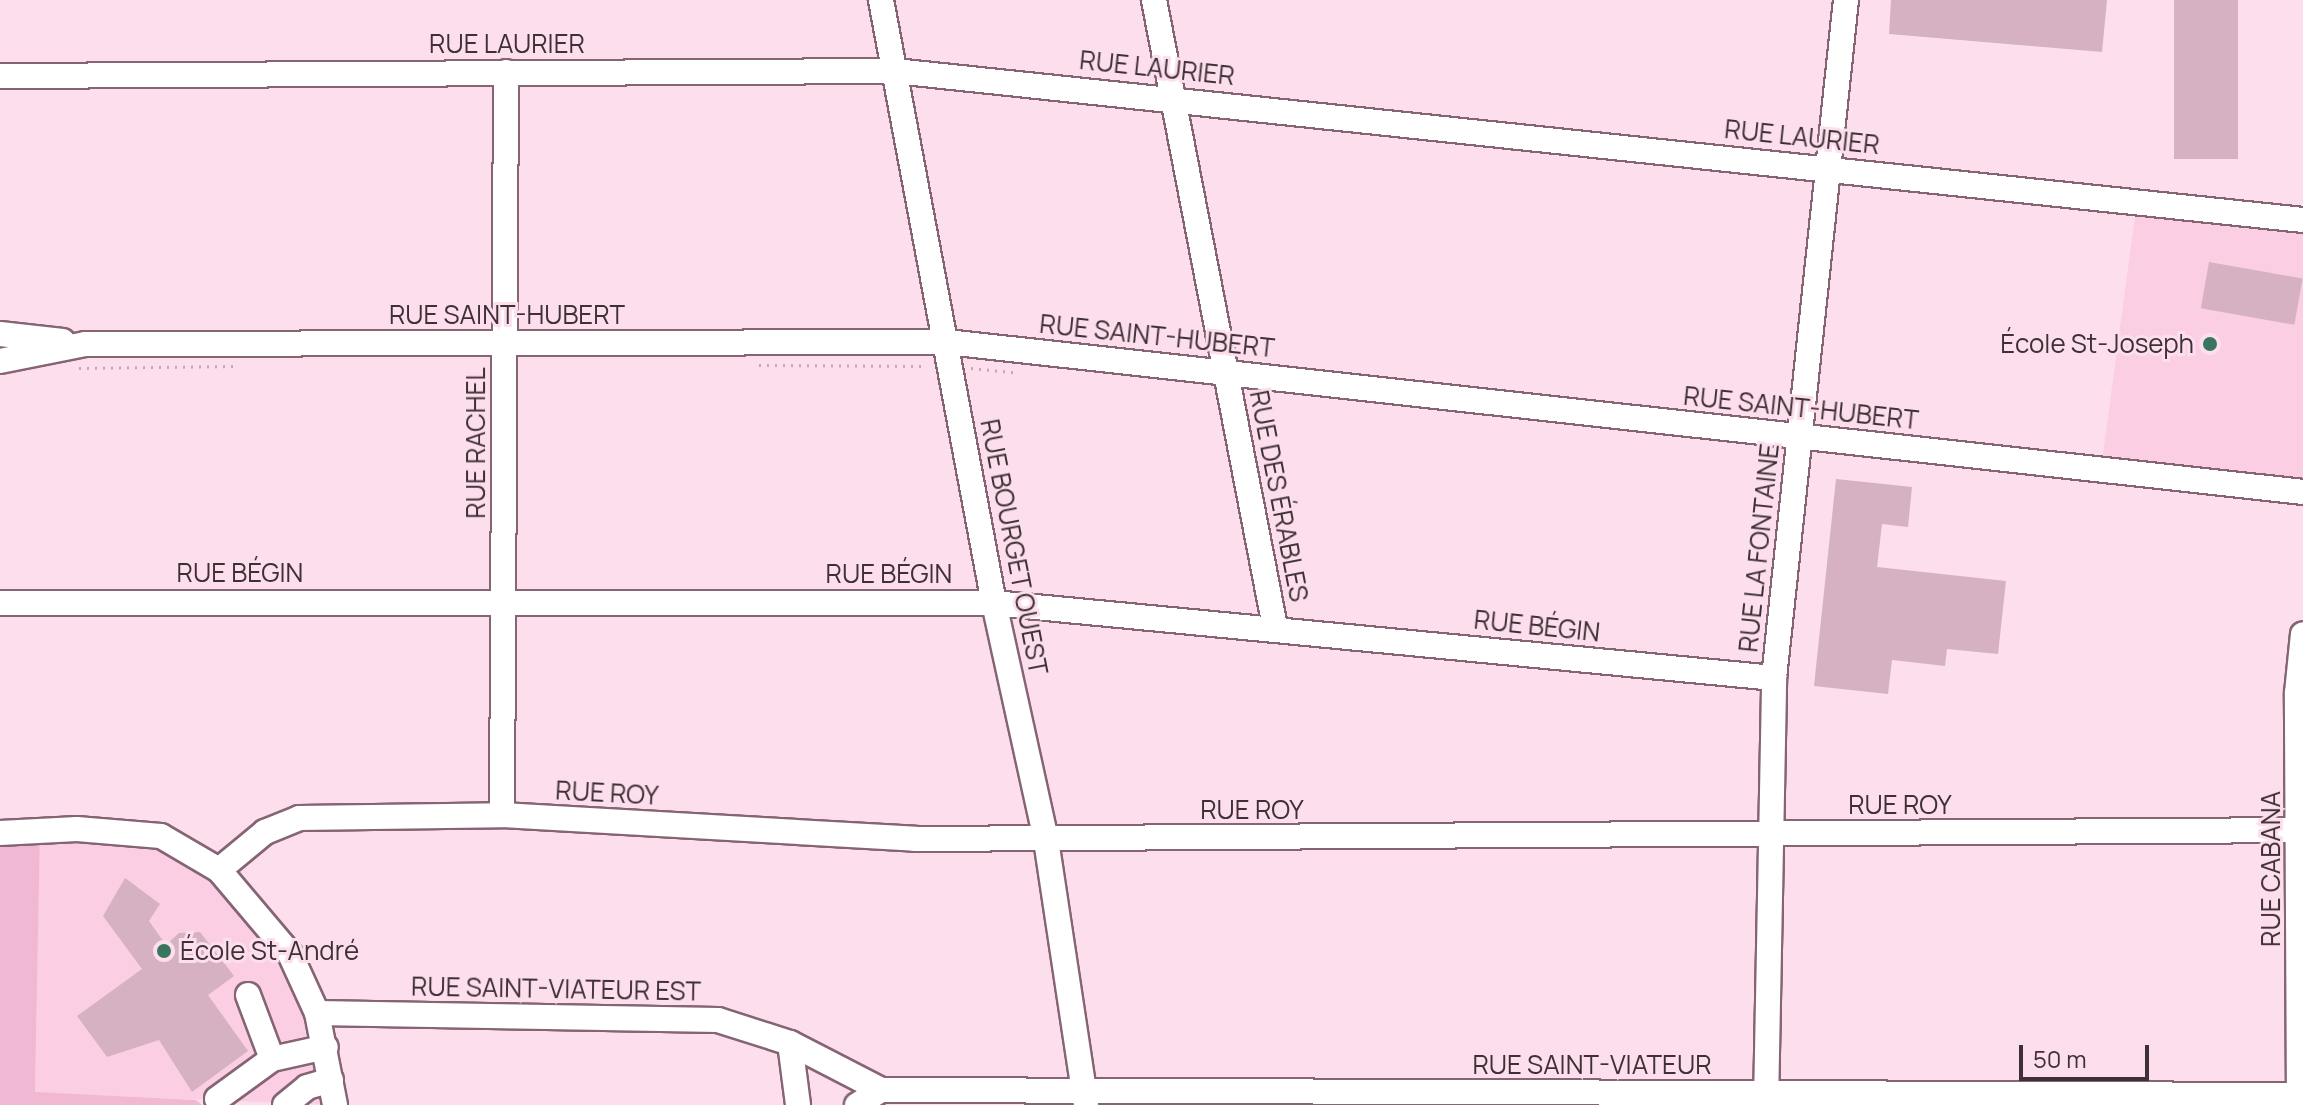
<!DOCTYPE html>
<meta charset="utf-8">
<style>
body{margin:0}
#map{position:relative;width:2303px;height:1105px;overflow:hidden;background:#fcdeec;font-family:Manrope,sans-serif}
div>[style]{position:absolute}
[style*='--x']{left:calc(var(--x)*1px);top:calc(var(--y)*1px);width:calc(var(--w)*1px);rotate:calc(var(--a)*1deg)}
.built>*{inset:0;background:#fbcee4}
.green>*{inset:0;background:#f0b8d3}
.building>*{inset:0;background:#d5b1c2;transform-origin:0 0}
.path>*{height:3px;margin-top:-1.5px;transform-origin:0;background:repeating-linear-gradient(90deg,#c3a9b5 0 2px,transparent 0 8px)}
.roads{filter:drop-shadow(2px 0 #856474) drop-shadow(-2px 0 #856474) drop-shadow(0 2px #856474) drop-shadow(0 -2px #856474)}
.minor>*{height:24px;margin:-12px;padding:0 12px;transform-origin:12px;border-radius:12px;background:#fff}
.dots>*{width:22px;height:22px;translate:-50% -50%;box-sizing:border-box;border:4px solid #fcdeec;border-radius:50%}
span{translate:-50% -50%;white-space:nowrap;text-align:center;line-height:1.15;-webkit-text-stroke:6px #fcdeec;paint-order:stroke}
.street-label{font-size:26px;color:#3f3037}
.poi-label{font-size:26px;color:#3f3037}
.right{translate:-100% -50%;text-align:right}
.left{translate:0 -50%;text-align:left}
.scale{position:absolute;left:2019px;top:1045px;width:130px;height:36px;box-sizing:border-box;border:4px solid #3f3037;border-top:0;padding-left:10px;font-size:24px;line-height:28px;white-space:nowrap;color:#3f3037;-webkit-text-stroke:6px #fcdeec;paint-order:stroke}
</style>
<div id="map">
<div class="built">
<i style="clip-path:polygon(2137px 202px,2303px 220px,2303px 492px,2101px 469px)"></i>
<i style="clip-path:polygon(146px 827px,282px 934px,337px 1105px,35px 1093px,40px 831px)"></i>
</div>
<div class="green">
<i style="clip-path:polygon(0 831px,40px 831px,35px 1092px,196px 1100px,202px 1105px,0 1105px)"></i>
</div>
<div class="building">
<i style="clip-path:polygon(1891px 0,2107px 0,2102px 52px,1889px 34px)"></i>
<i style="left:2174px;top:0;width:64px;height:159px"></i>
<i style="left:2209px;top:262px;width:95px;height:47px;rotate:10deg"></i>
<i style="clip-path:polygon(1836px 479px,1912px 487px,1908px 527px,1882px 524px,1877px 567px,2006px 581px,1998px 654px,1947px 649px,1945px 666px,1892px 660px,1888px 694px,1814px 686px)"></i>
<i style="clip-path:polygon(125px 878px,160px 904px,149px 921px,166px 945px,179px 933px,200px 932px,234px 976px,208px 995px,248px 1051px,192px 1092px,159px 1040px,107px 1057px,77px 1016px,142px 969px,103px 916px)"></i>
</div>
<div class="path">
<i style="--x:759;--y:365;--w:168;--a:0.3"></i>
<i style="--x:79;--y:368;--w:156;--a:-0.7"></i>
<i style="--x:971;--y:368;--w:48;--a:5.9"></i>
</div>
<div class="roads">
<div class="minor">
<i style="--x:881;--y:0;--w:613;--a:79.39"></i>
<i style="--x:994;--y:603;--w:243;--a:77.6"></i>
<i style="--x:1046;--y:840;--w:268;--a:81.4"></i>
<i style="--x:1154;--y:0;--w:639;--a:79.08"></i>
<i style="--x:0;--y:76;--w:895;--a:-0.32"></i>
<i style="--x:895;--y:71;--w:1416;--a:6.04"></i>
<i style="--x:0;--y:334;--w:63;--a:6.3"></i>
<i style="--x:0;--y:361;--w:87;--a:-11.3"></i>
<i style="--x:85;--y:344;--w:862;--a:-0.13"></i>
<i style="--x:947;--y:342;--w:1364;--a:6.31"></i>
<i style="--x:0;--y:603;--w:994;--a:0"></i>
<i style="--x:994;--y:603;--w:784;--a:5.49"></i>
<i style="--x:502;--y:815;--w:743;--a:-89.69"></i>
<i style="--x:0;--y:833;--w:77;--a:-3"></i>
<i style="--x:77;--y:829;--w:84;--a:4.8"></i>
<i style="--x:161;--y:836;--w:67;--a:30.4"></i>
<i style="--x:219;--y:870;--w:110;--a:49.8"></i>
<i style="--x:290;--y:954;--w:65;--a:65.4"></i>
<i style="--x:317;--y:1013;--w:94;--a:78.9"></i>
<i style="--x:219;--y:870;--w:60;--a:-39.6"></i>
<i style="--x:265;--y:832;--w:37;--a:-22"></i>
<i style="--x:299;--y:818;--w:203;--a:-0.8"></i>
<i style="--x:502;--y:815;--w:414;--a:3.3"></i>
<i style="--x:915;--y:839;--w:1388;--a:-0.37"></i>
<i style="--x:248;--y:995;--w:68;--a:69.4"></i>
<i style="--x:317;--y:1013;--w:401;--a:1"></i>
<i style="--x:718;--y:1020;--w:76;--a:17.7"></i>
<i style="--x:790;--y:1043;--w:102;--a:27.3"></i>
<i style="--x:881;--y:1090;--w:1422;--a:0.2"></i>
<i style="--x:790;--y:1043;--w:63;--a:82.6"></i>
<i style="--x:217;--y:1099;--w:68;--a:-36"></i>
<i style="--x:272;--y:1059;--w:55;--a:-12.5"></i>
<i style="--x:285;--y:1105;--w:28;--a:-39"></i>
<i style="--x:307;--y:1087;--w:25;--a:-16"></i>
<i style="--x:857;--y:1105;--w:28;--a:-32"></i>
<i style="--x:1766;--y:1105;--w:427;--a:-88.9"></i>
<i style="--x:1774;--y:678;--w:682;--a:-83.94"></i>
<i style="--x:2299;--y:1105;--w:412;--a:-90.3"></i>
<i style="--x:2297;--y:693;--w:59;--a:-84.2"></i>
</div>
</div>
<div class="dots">
<i style="left:2210px;top:344px;background:#39755f"></i>
<i style="left:164px;top:951px;background:#39755f"></i>
</div>
<div class="street-label">
<span style="left:507px;top:44px">RUE LAURIER</span>
<span style="left:1157px;top:68px;rotate:6deg">RUE LAURIER</span>
<span style="left:1802px;top:137px;rotate:6deg">RUE LAURIER</span>
<span style="left:507px;top:315px">RUE SAINT-HUBERT</span>
<span style="left:1157px;top:336px;rotate:6deg">RUE SAINT-HUBERT</span>
<span style="left:1801px;top:408px;rotate:6deg">RUE SAINT-HUBERT</span>
<span style="left:476px;top:443px;rotate:-90deg">RUE RACHEL</span>
<span style="left:1279px;top:496px;rotate:79deg">RUE DES ÉRABLES</span>
<span style="left:1014px;top:547px;rotate:79deg">RUE BOURGET OUEST</span>
<span style="left:1759px;top:548px;rotate:-84deg">RUE LA FONTAINE</span>
<span style="left:240px;top:573px">RUE BÉGIN</span>
<span style="left:889px;top:574px">RUE BÉGIN</span>
<span style="left:1537px;top:626px;rotate:6deg">RUE BÉGIN</span>
<span style="left:607px;top:793px;rotate:3deg">RUE ROY</span>
<span style="left:1900px;top:805px">RUE ROY</span>
<span style="left:1252px;top:810px">RUE ROY</span>
<span style="left:2271px;top:869px;rotate:-90deg">RUE CABANA</span>
<span style="left:556px;top:989px;rotate:1deg">RUE SAINT-VIATEUR EST</span>
<span style="left:1592px;top:1065px">RUE SAINT-VIATEUR</span>
</div>
<div class="poi-label">
<span class="right" style="left:2194px;top:344px">École St-Joseph</span>
<span class="left" style="left:180px;top:951px">École St-André</span>
</div>
<div class="scale">50 m</div>
</div>
